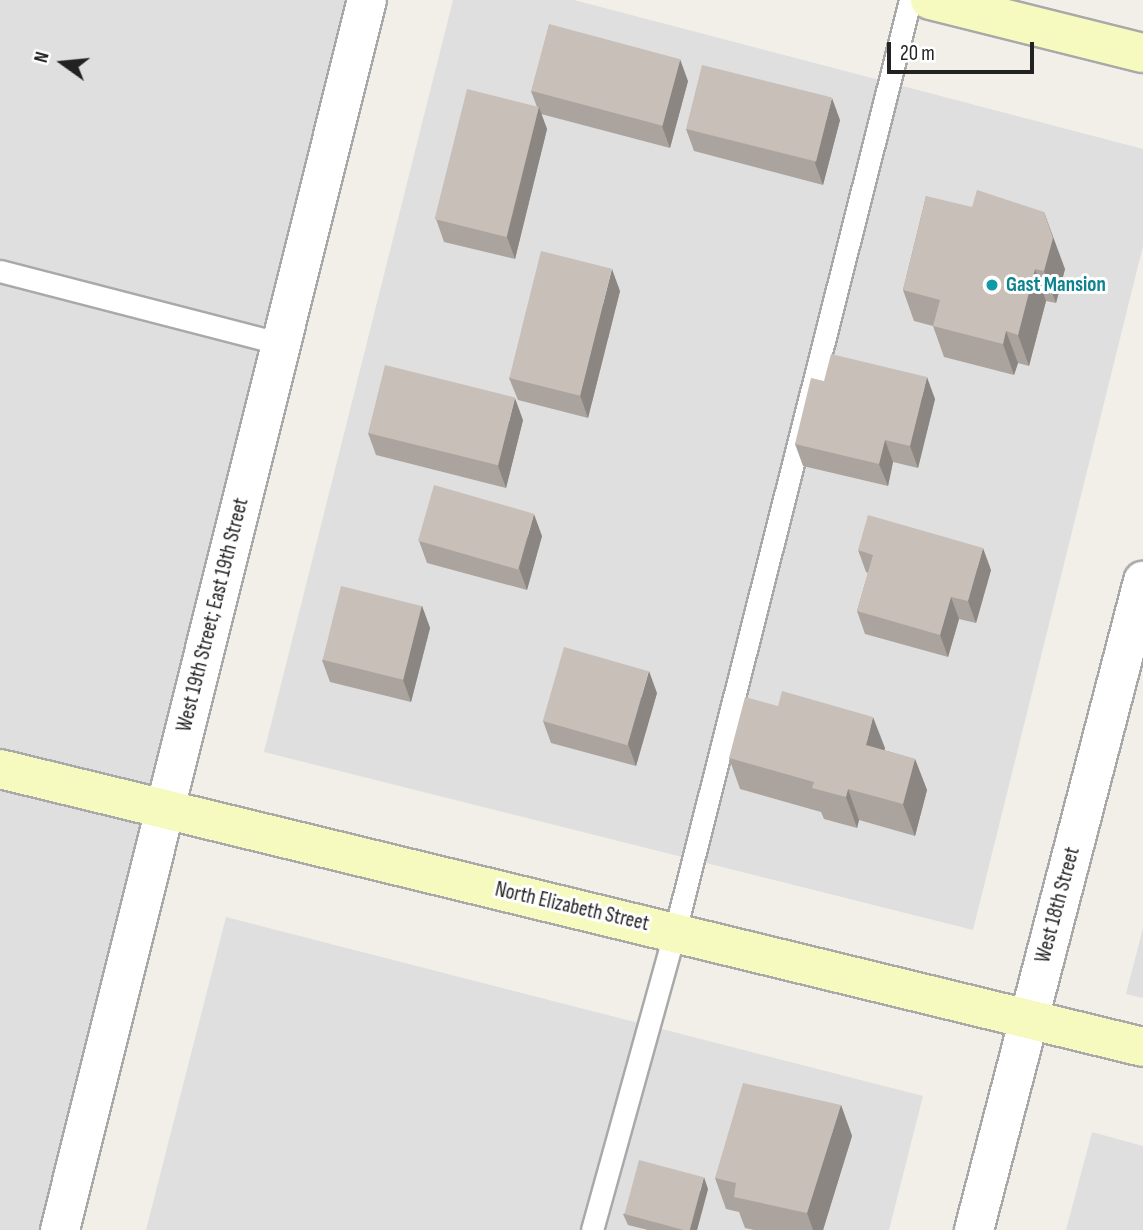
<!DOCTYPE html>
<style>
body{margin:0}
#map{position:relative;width:1143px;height:1230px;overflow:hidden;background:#f2efe9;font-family:"Sofia Sans Condensed",sans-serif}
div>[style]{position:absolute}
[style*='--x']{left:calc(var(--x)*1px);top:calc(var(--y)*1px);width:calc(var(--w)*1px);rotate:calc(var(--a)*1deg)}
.residential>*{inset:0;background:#e0dfdf}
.roads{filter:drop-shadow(2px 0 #a9a9a9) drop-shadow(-2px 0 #a9a9a9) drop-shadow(0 2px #a9a9a9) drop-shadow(0 -2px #a9a9a9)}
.service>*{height:21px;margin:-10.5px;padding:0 10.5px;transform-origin:10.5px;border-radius:10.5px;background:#fff}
.minor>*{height:38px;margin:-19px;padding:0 19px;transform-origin:19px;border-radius:19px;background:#fff}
.secondary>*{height:38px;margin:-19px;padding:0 19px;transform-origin:19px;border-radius:19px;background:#f7fabf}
.wall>*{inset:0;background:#aba49e}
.shaded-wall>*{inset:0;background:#8b8681}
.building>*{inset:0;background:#c7bfb8;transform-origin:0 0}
.dots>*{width:19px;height:19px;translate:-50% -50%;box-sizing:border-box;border:4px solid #fff;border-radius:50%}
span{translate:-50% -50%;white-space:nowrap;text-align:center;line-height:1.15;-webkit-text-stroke:6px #fff;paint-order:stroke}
.culture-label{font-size:21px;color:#0d838f;font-weight:700}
.left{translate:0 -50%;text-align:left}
.street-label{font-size:21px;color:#222}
.north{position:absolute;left:28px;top:28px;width:70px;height:70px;-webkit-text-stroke:5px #fff;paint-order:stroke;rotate:285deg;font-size:19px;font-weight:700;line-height:28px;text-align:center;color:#222}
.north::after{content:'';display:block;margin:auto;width:24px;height:32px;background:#222;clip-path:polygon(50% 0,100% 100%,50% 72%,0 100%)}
.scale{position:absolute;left:887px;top:42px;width:147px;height:32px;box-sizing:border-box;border:4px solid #222;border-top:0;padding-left:9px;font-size:21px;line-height:24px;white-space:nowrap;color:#222;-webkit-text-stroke:5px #fff;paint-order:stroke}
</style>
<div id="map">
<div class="residential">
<i style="clip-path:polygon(0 0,367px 0,60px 1230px,0 1230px)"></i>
<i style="clip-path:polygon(453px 0,574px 0,1143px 149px,1143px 246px,973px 930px,264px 752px)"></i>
<i style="clip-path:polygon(226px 917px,923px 1096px,889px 1230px,146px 1230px)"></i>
<i style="clip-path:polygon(1143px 928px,1143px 998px,1126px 994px)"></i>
<i style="clip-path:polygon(1092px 1132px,1143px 1146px,1143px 1230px,1066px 1230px)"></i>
</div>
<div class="roads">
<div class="service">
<i style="--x:0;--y:271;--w:291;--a:14.5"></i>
<i style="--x:592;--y:1230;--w:310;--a:-74.5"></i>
<i style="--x:675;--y:931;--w:960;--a:-75.83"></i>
</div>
<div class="minor">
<i style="--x:60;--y:1230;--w:1268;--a:-75.99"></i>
<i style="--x:974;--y:1230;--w:671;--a:-75.4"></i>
</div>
<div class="secondary">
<i style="--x:930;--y:0;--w:219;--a:14"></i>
<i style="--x:0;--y:769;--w:1176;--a:13.67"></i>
</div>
</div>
<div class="wall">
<i style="clip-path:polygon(688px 81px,670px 148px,541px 114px,547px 129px,515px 259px,444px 242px,436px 219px,537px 107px,531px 91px)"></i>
<i style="clip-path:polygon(840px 120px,823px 185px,694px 151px,686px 129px)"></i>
<i style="clip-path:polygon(926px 196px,1065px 269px,1056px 303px,1046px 301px,1029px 366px,1018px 363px,1014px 375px,944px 357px,933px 326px,914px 321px,903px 290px)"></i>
<i style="clip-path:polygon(620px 291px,588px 418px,518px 400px,509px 378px)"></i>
<i style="clip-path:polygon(824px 381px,935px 399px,918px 468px,893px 462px,888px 486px,803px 466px,795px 444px)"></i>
<i style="clip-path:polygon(523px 420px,506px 488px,376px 455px,368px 433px)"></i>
<i style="clip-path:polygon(542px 536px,527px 590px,427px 563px,419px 541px)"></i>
<i style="clip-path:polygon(858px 550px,991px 570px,976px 623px,959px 619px,948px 657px,865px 634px,857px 611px,868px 573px,866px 572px)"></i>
<i style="clip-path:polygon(422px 606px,430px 628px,411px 702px,330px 682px,322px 660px)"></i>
<i style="clip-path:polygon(657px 693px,636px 766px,551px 743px,543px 721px)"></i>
<i style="clip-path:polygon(778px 706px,885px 748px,884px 750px,915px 759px,927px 790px,915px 836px,859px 820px,857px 828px,824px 819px,821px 812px,740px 789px,729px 758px)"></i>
<i style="clip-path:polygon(841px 1105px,852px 1136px,823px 1230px,754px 1230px,745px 1228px,739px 1212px,726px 1209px,715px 1178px)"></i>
<i style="clip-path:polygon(708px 1189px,697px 1230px,648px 1230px,628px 1225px,623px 1214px)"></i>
</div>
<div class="shaded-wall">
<i style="clip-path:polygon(680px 59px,688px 81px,670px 148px,662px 126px)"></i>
<i style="clip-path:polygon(832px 98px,840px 120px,823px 185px,815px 163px)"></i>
<i style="clip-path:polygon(539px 107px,547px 129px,515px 259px,507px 237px)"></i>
<i style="clip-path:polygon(1044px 212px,1065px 269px,1056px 303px,1044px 271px)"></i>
<i style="clip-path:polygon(612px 269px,620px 291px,588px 418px,580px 395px)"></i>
<i style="clip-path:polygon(1035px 269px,1046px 301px,1029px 366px,1018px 335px)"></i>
<i style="clip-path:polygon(1006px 331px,1018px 363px,1014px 375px,1003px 344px)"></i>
<i style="clip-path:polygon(927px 377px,935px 399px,918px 468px,910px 446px)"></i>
<i style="clip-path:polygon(515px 398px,523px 420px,506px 488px,498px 466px)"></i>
<i style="clip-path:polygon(885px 440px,893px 462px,888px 486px,879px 464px)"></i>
<i style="clip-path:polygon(534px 514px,542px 536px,527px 590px,519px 568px)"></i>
<i style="clip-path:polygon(983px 548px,991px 570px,976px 623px,968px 601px)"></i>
<i style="clip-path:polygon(951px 597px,959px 619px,948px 657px,940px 635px)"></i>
<i style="clip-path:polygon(422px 606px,430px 628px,411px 702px,403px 680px)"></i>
<i style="clip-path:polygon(649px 671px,657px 693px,636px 766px,628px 744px)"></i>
<i style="clip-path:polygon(873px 717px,885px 748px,877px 776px,866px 745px)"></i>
<i style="clip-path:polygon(915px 759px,927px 790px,915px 836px,903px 804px)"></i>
<i style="clip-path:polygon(848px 789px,859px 820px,857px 828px,846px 797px)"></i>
<i style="clip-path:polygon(841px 1105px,852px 1136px,823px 1230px,813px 1230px,807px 1213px)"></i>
<i style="clip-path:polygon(704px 1177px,708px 1189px,697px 1230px,690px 1230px)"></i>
</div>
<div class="building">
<i style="left:549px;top:24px;width:136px;height:69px;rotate:15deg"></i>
<i style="left:702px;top:65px;width:134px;height:66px;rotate:14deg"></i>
<i style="left:467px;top:89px;width:74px;height:134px;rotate:14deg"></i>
<i style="clip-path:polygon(977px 190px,1044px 212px,1053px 238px,1044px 271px,1035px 269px,1018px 335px,1006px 331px,1003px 344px,933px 326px,940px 300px,903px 290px,926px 196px,972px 207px)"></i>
<i style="left:541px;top:251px;width:73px;height:131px;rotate:14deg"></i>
<i style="clip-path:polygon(831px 354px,927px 377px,910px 446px,885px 440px,879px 464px,795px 444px,811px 378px,824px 381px)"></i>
<i style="left:385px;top:365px;width:134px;height:70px;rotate:14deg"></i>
<i style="left:434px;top:485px;width:104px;height:58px;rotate:16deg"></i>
<i style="clip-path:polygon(868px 515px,983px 548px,968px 601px,951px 597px,940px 635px,857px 611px,873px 555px,858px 550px)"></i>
<i style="left:341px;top:586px;width:83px;height:76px;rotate:14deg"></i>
<i style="left:564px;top:647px;width:88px;height:77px;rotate:16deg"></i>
<i style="clip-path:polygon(782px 691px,873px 717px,866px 745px,915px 759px,903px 804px,848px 789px,846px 797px,812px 788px,814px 782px,729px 758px,745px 697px,778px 706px)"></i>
<i style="clip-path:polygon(743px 1083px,841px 1105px,807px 1213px,734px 1197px,736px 1183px,715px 1178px)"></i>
<i style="left:639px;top:1160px;width:67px;height:56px;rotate:15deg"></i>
</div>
<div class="dots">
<i style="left:992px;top:285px;background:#0f9aa8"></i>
</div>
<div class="culture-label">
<span class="left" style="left:1006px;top:285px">Gast Mansion</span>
</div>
<div class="street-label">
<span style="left:213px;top:615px;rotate:-76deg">West 19th Street; East 19th Street</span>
<span style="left:1058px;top:905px;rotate:-75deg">West 18th Street</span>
<span style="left:572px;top:907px;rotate:13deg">North Elizabeth Street</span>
</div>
<div class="north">N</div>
<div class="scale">20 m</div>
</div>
